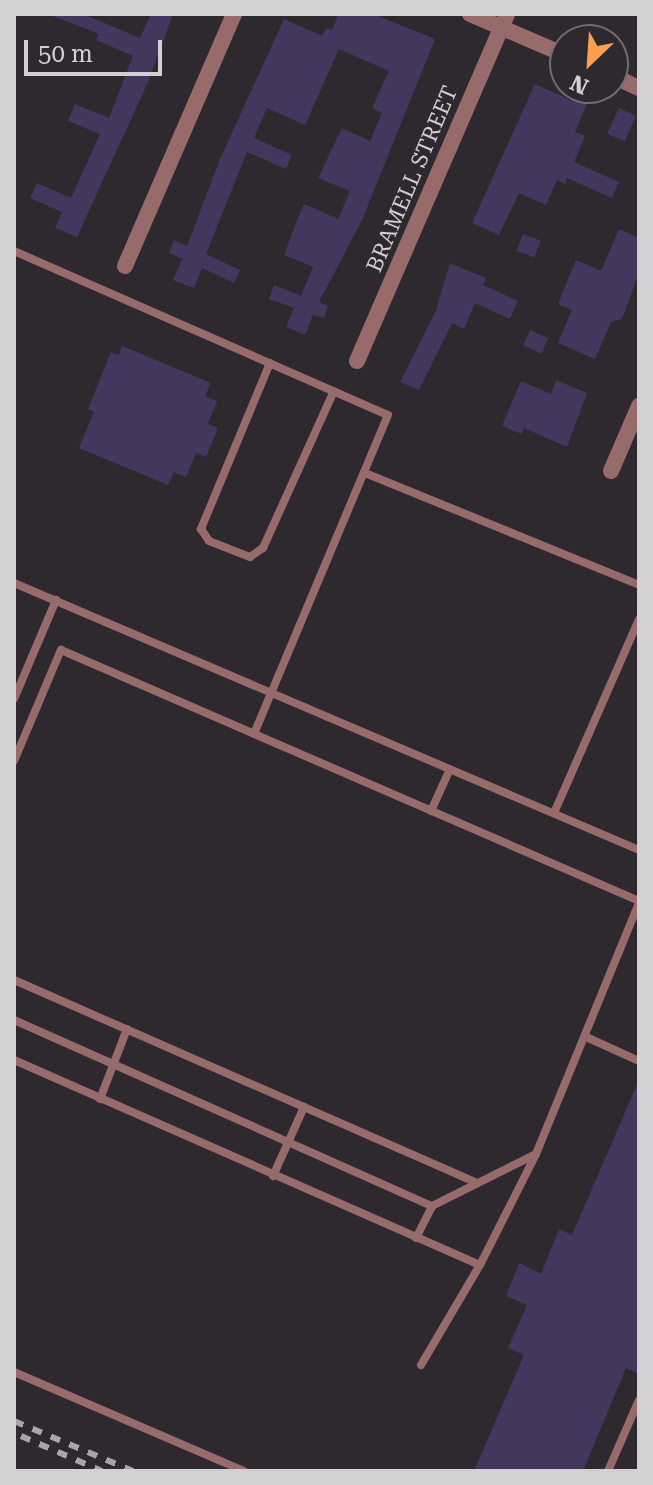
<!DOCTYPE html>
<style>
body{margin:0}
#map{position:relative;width:653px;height:1485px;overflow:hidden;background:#2e292e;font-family:"Roboto Serif",serif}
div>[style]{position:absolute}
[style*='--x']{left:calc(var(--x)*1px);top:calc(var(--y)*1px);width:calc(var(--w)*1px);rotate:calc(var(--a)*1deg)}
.building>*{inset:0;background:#45365d;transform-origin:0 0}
.lane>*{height:8px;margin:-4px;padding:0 4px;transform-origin:4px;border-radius:4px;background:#986b6b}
.street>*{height:16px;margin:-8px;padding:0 8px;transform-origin:8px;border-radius:8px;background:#986b6b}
.rail>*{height:6px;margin-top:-3px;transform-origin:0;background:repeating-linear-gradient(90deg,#a9a5a9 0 10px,transparent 0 20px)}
span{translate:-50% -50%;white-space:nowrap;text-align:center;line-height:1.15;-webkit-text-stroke:8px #2e292e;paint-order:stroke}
.street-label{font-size:22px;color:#d3d0d3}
.frame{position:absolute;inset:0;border:16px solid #d3d0d3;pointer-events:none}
.north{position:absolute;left:549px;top:24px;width:80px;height:80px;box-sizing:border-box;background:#2e292e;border:2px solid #706c70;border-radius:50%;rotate:205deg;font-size:22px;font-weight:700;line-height:32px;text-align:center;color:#d3d0d3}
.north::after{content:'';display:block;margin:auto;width:28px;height:36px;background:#f99f4d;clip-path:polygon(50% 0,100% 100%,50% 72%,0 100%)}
.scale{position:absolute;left:24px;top:40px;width:138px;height:36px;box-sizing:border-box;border:4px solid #d3d0d3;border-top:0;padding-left:10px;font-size:24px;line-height:28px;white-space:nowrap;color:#d3d0d3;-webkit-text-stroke:6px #2e292e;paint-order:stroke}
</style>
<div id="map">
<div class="building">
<i style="clip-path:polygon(48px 14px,83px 14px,140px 38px,151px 14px,173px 14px,149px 80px,77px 237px,55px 228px,62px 212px,30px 198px,37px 183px,71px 198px,100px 134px,68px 121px,75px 104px,109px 118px,133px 56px,96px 40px,99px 34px)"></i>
<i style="clip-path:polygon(339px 14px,373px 14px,435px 39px,362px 220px,319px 302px,328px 306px,324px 318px,313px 315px,305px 335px,286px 327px,294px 308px,269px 299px,274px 285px,301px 296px,313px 267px,284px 255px,298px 218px,304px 204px,338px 219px,350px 191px,318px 178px,342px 128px,370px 141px,382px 113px,372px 108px,389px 71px,339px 49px,305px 125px,267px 108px,254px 138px,292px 155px,286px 169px,247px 152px,206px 254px,240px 270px,234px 283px,202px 268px,194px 288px,173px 280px,182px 259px,169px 253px,174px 240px,187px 246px,220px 159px,284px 19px,322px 36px,326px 28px,332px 30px)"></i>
<i style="clip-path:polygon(535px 84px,571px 100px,574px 94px,588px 101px,575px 132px,585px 136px,574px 162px,619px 182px,612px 198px,567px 178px,565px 184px,557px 180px,546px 205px,519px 193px,499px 235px,472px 223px)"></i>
<i style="left:619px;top:108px;width:19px;height:28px;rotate:25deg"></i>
<i style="clip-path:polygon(619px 229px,639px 238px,639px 273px,622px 319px,611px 322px,595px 359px,558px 343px,572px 310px,558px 304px,576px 260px,601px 271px)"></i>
<i style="left:523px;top:234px;width:19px;height:18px;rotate:21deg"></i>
<i style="clip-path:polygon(450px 263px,486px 278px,483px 285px,518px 301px,510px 319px,475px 303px,464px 329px,452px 323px,419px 390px,400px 382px,436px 310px)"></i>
<i style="left:530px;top:330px;width:20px;height:17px;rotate:24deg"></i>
<i style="clip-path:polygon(122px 346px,211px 383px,205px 396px,217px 401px,208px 424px,218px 428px,206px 457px,196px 453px,186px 477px,174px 472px,168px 485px,79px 448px,94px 412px,88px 409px,111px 352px,119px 355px)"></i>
<i style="clip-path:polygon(556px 380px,587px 393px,567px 447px,524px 428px,522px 434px,502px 426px,521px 381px,551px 394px)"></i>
<i style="clip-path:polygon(639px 1080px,639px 1374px,626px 1368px,583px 1471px,474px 1471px,524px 1355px,508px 1348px,527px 1305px,506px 1296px,519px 1263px,541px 1274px,559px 1229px,572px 1235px)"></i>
</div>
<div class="lane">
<i style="--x:14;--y:251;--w:408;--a:23.7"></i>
<i style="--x:388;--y:415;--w:346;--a:112.8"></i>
<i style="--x:270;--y:363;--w:180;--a:112.6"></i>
<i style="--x:201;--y:529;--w:14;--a:56"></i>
<i style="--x:209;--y:541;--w:44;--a:21.3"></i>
<i style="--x:250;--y:557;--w:16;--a:-35"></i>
<i style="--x:263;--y:548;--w:172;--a:-65.7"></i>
<i style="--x:365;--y:473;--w:296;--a:22.2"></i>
<i style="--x:14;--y:583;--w:680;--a:23.13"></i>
<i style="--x:14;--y:699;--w:108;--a:-67"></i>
<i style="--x:14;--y:761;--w:121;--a:-67.1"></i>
<i style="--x:61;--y:650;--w:630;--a:23.47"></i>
<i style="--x:431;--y:811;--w:46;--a:-65.7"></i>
<i style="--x:554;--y:813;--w:212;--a:-66.3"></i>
<i style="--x:14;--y:980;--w:503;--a:23.66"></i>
<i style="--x:14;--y:1020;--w:458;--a:24"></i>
<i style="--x:432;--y:1206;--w:116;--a:-26.6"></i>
<i style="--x:536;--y:1154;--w:271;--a:-67.7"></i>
<i style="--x:586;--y:1037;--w:58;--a:24.4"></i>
<i style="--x:14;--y:1060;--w:509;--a:23.75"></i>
<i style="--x:100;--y:1099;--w:75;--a:-68.9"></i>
<i style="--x:273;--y:1176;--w:76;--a:-65.8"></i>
<i style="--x:416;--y:1238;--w:36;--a:-63"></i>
<i style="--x:421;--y:1365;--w:116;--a:-59.5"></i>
<i style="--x:480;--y:1265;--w:124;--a:-63.2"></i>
<i style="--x:14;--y:1372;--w:250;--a:23.3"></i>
<i style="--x:608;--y:1471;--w:77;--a:-66.4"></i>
</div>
<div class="street">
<i style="--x:470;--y:14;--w:103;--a:23.3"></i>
<i style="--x:613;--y:76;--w:29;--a:25"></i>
<i style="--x:125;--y:266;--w:275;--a:-66.6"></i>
<i style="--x:357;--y:361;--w:378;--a:-66.6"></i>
<i style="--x:611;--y:471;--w:71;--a:-66.7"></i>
</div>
<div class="rail">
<i style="--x:14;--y:1421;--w:129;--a:22.8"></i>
<i style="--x:21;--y:1436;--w:88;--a:23.4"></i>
</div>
<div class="street-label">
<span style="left:412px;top:179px;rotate:-67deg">BRAMELL STREET</span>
</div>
<div class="frame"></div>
<div class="north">N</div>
<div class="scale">50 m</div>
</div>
